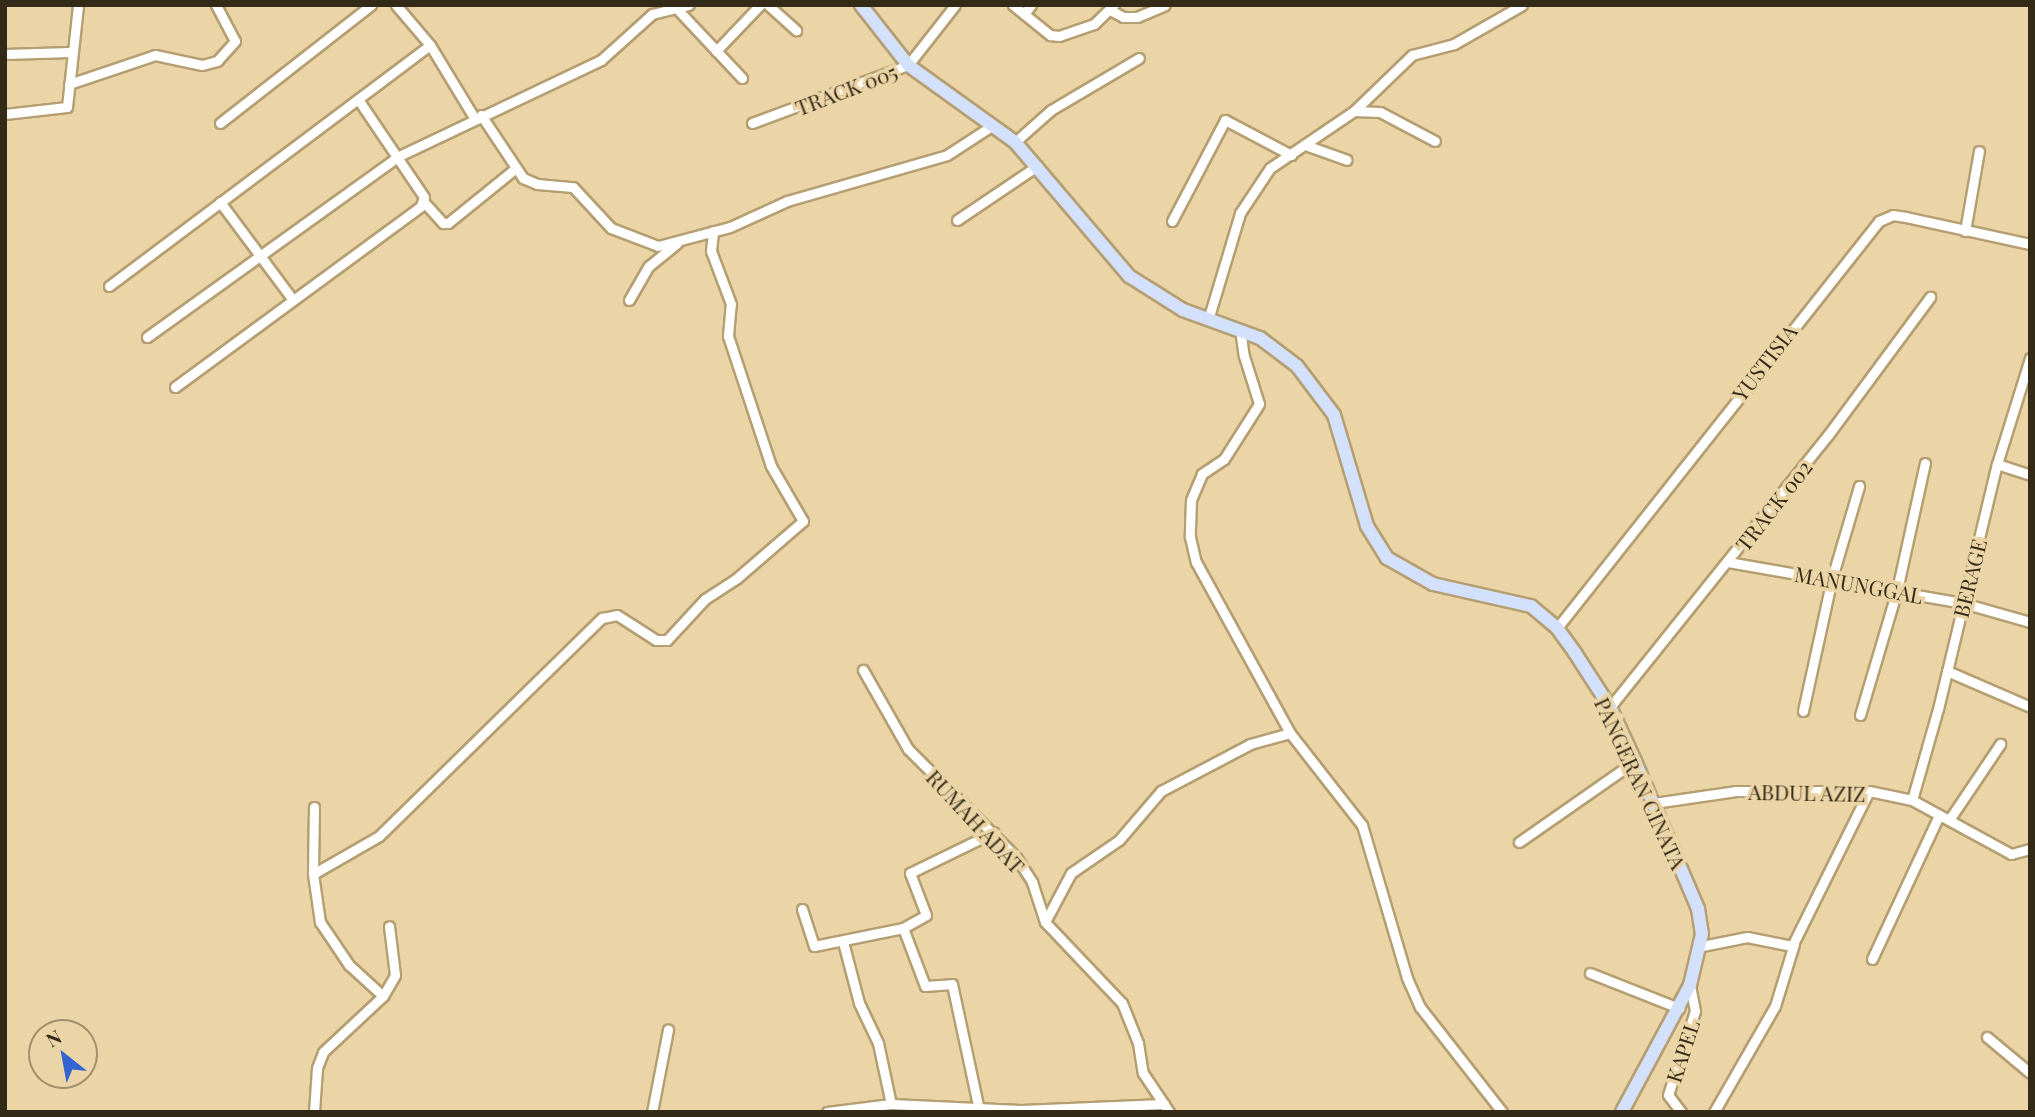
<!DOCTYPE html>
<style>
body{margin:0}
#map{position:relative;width:2035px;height:1117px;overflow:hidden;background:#ebd4a6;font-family:"Playfair Display",serif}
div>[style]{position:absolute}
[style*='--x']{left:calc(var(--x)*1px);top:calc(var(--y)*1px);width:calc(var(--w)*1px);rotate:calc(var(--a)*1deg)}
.roads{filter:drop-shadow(2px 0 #b59f72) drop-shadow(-2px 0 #b59f72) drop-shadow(0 2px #b59f72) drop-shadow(0 -2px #b59f72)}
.street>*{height:9px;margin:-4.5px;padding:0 4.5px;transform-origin:4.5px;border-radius:4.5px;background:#fff}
.secondary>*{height:12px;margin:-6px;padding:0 6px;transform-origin:6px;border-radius:6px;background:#d4e1fc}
span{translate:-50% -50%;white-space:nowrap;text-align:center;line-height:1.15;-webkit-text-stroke:7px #ebd4a6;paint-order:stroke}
.street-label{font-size:21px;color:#332a18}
.frame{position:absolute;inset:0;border:7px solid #332a18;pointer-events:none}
.north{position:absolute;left:28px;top:1019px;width:70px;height:70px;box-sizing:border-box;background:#ebd4a6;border:2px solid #a1906d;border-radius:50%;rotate:329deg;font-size:19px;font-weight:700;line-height:28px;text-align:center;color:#332a18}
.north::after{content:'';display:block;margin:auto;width:24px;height:32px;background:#3463d2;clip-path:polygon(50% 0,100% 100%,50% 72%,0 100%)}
</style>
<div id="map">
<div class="roads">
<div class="street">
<i style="--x:396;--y:5;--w:52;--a:49.6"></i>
<i style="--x:430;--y:45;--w:87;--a:58.7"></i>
<i style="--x:768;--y:5;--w:38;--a:42"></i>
<i style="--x:1013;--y:5;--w:48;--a:39"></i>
<i style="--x:1050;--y:35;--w:9;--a:6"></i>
<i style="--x:1059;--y:36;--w:37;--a:-19"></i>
<i style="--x:1094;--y:24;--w:28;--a:-44"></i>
<i style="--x:1110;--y:10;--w:15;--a:28"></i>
<i style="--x:1123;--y:17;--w:14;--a:0"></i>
<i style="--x:1137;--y:17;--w:30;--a:-23"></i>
<i style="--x:679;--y:11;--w:92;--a:46.8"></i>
<i style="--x:1024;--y:14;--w:11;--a:-52"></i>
<i style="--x:716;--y:51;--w:64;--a:-46.3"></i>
<i style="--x:5;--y:54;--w:65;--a:-1.8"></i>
<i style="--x:69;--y:84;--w:91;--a:-18.6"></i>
<i style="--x:155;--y:55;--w:48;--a:12"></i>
<i style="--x:202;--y:65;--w:16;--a:-15"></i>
<i style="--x:217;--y:61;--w:27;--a:-48"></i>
<i style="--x:235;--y:41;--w:41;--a:-117.8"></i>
<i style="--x:1354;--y:111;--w:26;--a:2"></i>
<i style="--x:1380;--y:112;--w:62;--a:27.8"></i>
<i style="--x:5;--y:114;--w:62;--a:-6.4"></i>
<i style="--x:67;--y:107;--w:103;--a:-83.8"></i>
<i style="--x:481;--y:115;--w:76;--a:56.3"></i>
<i style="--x:523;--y:178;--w:15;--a:23"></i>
<i style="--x:537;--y:184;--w:36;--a:5"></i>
<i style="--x:573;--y:187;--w:56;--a:47.2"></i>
<i style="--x:611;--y:228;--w:50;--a:21"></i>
<i style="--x:658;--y:246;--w:74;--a:-14.8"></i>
<i style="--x:730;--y:227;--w:63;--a:-24.5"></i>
<i style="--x:787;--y:201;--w:166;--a:-16"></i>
<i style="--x:947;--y:155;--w:55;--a:-33.1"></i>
<i style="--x:220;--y:123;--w:192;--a:-38"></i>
<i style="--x:752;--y:123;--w:166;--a:-20.4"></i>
<i style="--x:908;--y:65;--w:76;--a:-51.9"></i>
<i style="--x:1015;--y:142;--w:48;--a:-41.6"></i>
<i style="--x:1051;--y:110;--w:102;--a:-30.6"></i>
<i style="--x:1308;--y:146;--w:41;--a:19.7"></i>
<i style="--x:423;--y:201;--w:30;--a:48"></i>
<i style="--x:443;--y:223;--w:5;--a:0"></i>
<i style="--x:448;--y:223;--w:87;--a:-39"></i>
<i style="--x:220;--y:202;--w:122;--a:53.3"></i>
<i style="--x:957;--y:220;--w:97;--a:-34"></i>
<i style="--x:1172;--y:221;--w:114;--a:-62.3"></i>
<i style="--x:1225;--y:120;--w:75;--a:27.9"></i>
<i style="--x:1965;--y:231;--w:81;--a:-80.1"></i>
<i style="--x:109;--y:286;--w:401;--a:-36.9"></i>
<i style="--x:629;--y:300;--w:39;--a:-60"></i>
<i style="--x:649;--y:266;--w:36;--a:-39"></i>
<i style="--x:1208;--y:320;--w:112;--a:-73.3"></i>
<i style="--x:1240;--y:213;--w:54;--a:-56.3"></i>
<i style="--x:1270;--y:168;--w:102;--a:-34.2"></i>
<i style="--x:1354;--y:111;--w:81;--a:-44"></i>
<i style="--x:1412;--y:55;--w:43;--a:-14.7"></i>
<i style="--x:1454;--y:44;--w:78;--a:-29.8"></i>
<i style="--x:1240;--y:329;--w:27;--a:82"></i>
<i style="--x:1244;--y:356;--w:50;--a:72.6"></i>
<i style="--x:1259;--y:404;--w:65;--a:122.5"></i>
<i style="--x:1224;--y:459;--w:27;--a:146"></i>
<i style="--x:1202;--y:474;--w:28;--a:113"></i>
<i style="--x:1191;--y:500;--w:37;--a:92"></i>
<i style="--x:1190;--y:537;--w:26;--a:77"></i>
<i style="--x:1196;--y:562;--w:195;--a:61.2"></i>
<i style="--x:147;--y:337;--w:310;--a:-35.7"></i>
<i style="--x:399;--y:156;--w:224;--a:-25.4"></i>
<i style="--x:601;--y:60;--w:69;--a:-42"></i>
<i style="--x:652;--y:14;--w:38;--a:-14"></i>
<i style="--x:175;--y:387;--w:305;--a:-36.3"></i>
<i style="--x:421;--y:206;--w:9;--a:-72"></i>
<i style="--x:424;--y:197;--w:118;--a:-124"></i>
<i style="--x:1997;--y:464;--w:35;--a:18"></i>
<i style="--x:1728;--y:562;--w:239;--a:9.9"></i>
<i style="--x:1963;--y:603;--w:70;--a:15.8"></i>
<i style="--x:1557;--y:628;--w:519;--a:-51.65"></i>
<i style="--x:1879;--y:221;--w:15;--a:-23"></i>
<i style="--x:1893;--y:215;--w:13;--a:9"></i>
<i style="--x:1906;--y:217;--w:127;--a:12.3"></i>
<i style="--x:863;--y:670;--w:91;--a:60.3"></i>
<i style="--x:908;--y:749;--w:153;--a:45"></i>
<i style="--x:1016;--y:857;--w:30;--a:57"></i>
<i style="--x:1032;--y:882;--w:42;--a:72"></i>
<i style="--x:1045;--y:922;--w:112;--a:46.5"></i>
<i style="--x:1122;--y:1003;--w:43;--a:68.2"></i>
<i style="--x:1138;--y:1043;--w:30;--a:81"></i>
<i style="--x:1143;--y:1073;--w:47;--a:56.3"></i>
<i style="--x:1947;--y:671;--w:90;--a:23.4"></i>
<i style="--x:1610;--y:707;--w:349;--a:-51.3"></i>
<i style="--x:1828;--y:435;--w:172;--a:-53.5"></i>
<i style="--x:1803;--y:711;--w:136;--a:-77.7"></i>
<i style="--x:1832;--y:578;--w:96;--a:-73.6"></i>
<i style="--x:1860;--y:715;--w:130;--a:-73.5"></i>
<i style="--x:1897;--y:590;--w:130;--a:-77.6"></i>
<i style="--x:1912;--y:800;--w:95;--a:-74.1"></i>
<i style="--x:1938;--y:709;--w:252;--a:-76.5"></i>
<i style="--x:1997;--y:464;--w:111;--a:-72.7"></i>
<i style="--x:1654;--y:803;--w:83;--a:-8.3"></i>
<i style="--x:1736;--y:791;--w:133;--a:0"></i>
<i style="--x:1869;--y:791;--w:44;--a:11.8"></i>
<i style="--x:1912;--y:800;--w:113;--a:28.6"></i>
<i style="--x:2011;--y:854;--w:20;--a:-15"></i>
<i style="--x:314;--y:807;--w:67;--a:90.9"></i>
<i style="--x:313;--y:874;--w:49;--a:81.7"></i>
<i style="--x:320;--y:922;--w:52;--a:56"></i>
<i style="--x:349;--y:965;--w:46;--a:42.4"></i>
<i style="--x:1949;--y:820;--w:92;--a:-56.1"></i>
<i style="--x:1519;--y:842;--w:141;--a:-34.9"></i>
<i style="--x:313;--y:874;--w:76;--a:-29.9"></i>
<i style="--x:379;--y:836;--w:312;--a:-44.4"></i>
<i style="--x:602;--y:618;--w:15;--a:-11"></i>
<i style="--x:617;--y:615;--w:46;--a:32.7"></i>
<i style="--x:656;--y:640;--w:11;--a:0"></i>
<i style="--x:667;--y:640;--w:56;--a:-47.2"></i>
<i style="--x:705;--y:599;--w:38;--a:-33"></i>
<i style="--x:737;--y:578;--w:87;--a:-40.8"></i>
<i style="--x:803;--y:521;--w:64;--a:-120.2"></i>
<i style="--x:771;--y:466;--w:137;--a:-108.3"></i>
<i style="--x:728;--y:336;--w:32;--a:-85"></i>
<i style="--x:731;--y:304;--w:57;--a:-110.7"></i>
<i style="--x:711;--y:251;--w:20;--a:-84"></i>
<i style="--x:802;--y:909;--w:39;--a:72"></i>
<i style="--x:814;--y:946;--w:91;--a:-11.4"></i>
<i style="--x:903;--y:928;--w:26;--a:-29"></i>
<i style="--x:926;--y:915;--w:45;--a:-110.9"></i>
<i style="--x:910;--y:873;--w:93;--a:-26"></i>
<i style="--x:1045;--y:922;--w:55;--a:-62"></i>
<i style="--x:1071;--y:873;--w:58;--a:-34.5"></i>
<i style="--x:1119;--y:840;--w:65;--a:-49.4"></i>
<i style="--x:1161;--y:791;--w:101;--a:-27.8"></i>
<i style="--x:1250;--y:744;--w:41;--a:-15.4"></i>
<i style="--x:1290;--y:733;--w:117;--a:52"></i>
<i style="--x:1362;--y:825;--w:159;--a:73.6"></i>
<i style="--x:1407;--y:978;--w:32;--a:66"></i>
<i style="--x:1420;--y:1007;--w:133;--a:52"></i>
<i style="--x:903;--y:928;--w:62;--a:69.2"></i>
<i style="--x:925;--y:986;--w:27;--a:-4"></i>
<i style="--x:952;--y:984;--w:129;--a:77.9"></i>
<i style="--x:843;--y:942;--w:63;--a:75.3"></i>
<i style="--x:859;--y:1003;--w:44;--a:64.6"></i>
<i style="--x:878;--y:1043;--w:62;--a:78"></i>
<i style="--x:1702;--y:946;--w:46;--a:-11.3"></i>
<i style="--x:1747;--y:937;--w:46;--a:11.3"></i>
<i style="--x:1792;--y:946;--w:173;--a:-63.6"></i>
<i style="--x:1872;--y:959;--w:159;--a:-65"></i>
<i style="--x:1590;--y:973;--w:96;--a:21.5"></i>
<i style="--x:1987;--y:1037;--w:56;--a:39.9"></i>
<i style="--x:314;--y:1112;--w:44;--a:-86.1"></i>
<i style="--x:317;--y:1068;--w:17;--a:-69"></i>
<i style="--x:323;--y:1052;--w:82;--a:-43"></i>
<i style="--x:383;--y:996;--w:24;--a:-60"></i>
<i style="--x:395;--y:975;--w:49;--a:-97"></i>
<i style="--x:652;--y:1112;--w:84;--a:-79"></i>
<i style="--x:827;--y:1112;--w:64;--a:-7.1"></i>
<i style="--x:891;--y:1104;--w:129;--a:2.7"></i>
<i style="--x:1020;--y:1110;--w:144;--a:-2.4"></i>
<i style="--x:1681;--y:1112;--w:21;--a:-127"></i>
<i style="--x:1668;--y:1095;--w:88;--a:-72.2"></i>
<i style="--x:1695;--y:1011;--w:26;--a:-101"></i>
<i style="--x:1714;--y:1112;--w:122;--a:-60.1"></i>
<i style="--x:1775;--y:1006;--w:65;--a:-73"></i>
</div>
<div class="secondary">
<i style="--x:861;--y:5;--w:76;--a:51.9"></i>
<i style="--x:908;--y:65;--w:132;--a:35.7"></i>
<i style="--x:1015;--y:142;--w:176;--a:49.6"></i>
<i style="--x:1129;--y:276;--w:64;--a:32.2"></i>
<i style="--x:1183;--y:310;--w:82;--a:20"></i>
<i style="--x:1260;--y:338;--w:46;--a:37.1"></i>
<i style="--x:1297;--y:366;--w:61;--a:52.9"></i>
<i style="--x:1334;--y:415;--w:116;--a:73.4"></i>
<i style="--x:1367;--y:526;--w:38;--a:58"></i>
<i style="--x:1387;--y:558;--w:53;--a:29.5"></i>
<i style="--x:1433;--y:584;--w:100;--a:12.7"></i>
<i style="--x:1531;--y:606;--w:34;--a:40"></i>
<i style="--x:1557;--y:628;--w:31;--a:54"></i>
<i style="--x:1575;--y:653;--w:64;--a:57.1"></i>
<i style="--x:1610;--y:707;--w:60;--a:65.2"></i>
<i style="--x:1635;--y:761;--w:161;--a:66.9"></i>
<i style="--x:1698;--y:909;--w:25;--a:81"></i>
<i style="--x:1702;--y:934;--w:52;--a:103.2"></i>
<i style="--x:1690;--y:985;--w:144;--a:118.2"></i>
</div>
</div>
<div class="street-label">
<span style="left:846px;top:89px;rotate:-21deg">TRACK 005</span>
<span style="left:1764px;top:362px;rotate:-52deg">YUSTISIA</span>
<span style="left:1773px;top:505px;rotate:-52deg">TRACK 002</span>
<span style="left:1969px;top:578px;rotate:-76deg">BERAGE</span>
<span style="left:1859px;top:584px;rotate:10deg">MANUNGGAL</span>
<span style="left:1641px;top:783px;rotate:65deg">PANGERAN CINATA</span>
<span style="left:1807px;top:792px;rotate:1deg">ABDUL AZIZ</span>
<span style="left:976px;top:821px;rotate:47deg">RUMAH ADAT</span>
<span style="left:1682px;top:1051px;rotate:-72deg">KAPEL</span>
</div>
<div class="frame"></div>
<div class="north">N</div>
</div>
